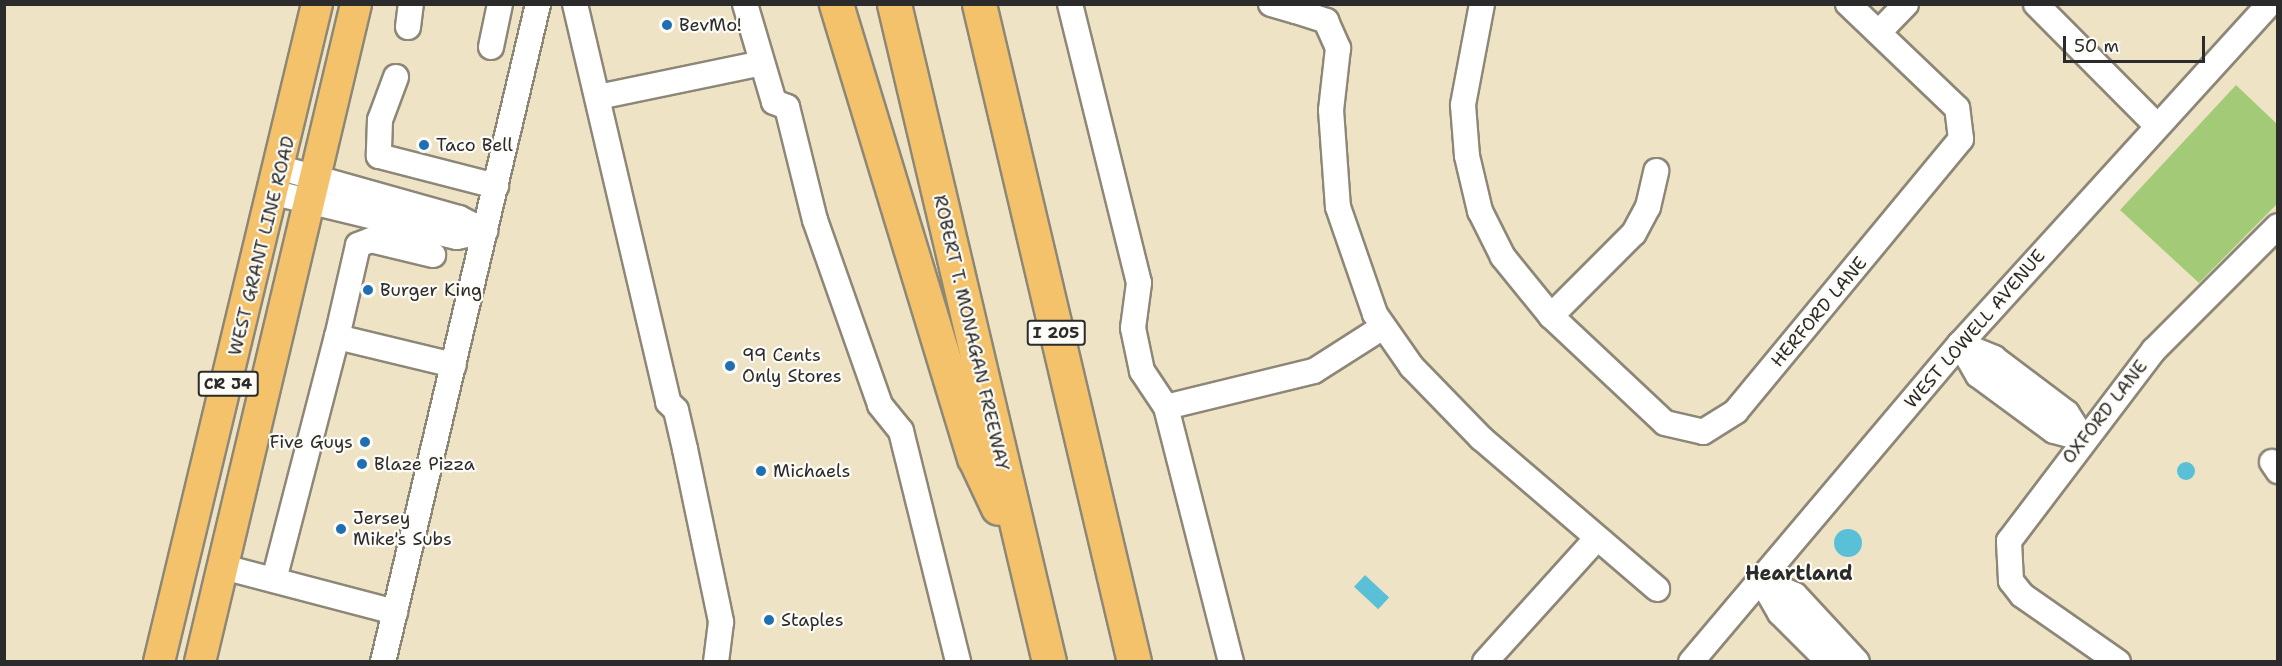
<!DOCTYPE html>
<style>
body{margin:0}
#map{position:relative;width:2282px;height:666px;overflow:hidden;background:#efe3c5;font-family:"Shantell Sans",sans-serif}
div>[style]{position:absolute}
[style*='--x']{left:calc(var(--x)*1px);top:calc(var(--y)*1px);width:calc(var(--w)*1px);rotate:calc(var(--a)*1deg)}
.green>*{inset:0;background:#a3cb77}
.water>*{inset:0;background:#5ac0d8;transform-origin:0 0}
.round{border-radius:50%}
.roads{filter:drop-shadow(2px 0 #8d8778) drop-shadow(-2px 0 #8d8778) drop-shadow(0 2px #8d8778) drop-shadow(0 -2px #8d8778)}
.minor>*{height:24px;margin:-12px;padding:0 12px;transform-origin:12px;border-radius:12px;background:#fff}
.major>*{height:30px;margin:-15px;padding:0 15px;transform-origin:15px;border-radius:15px;background:#f3c26a}
.highway>*{height:33px;margin:-16.5px;padding:0 16.5px;transform-origin:16.5px;border-radius:16.5px;background:#f3c26a}
.dots>*{width:16px;height:16px;translate:-50% -50%;box-sizing:border-box;border:3px solid #fdfcf7;border-radius:50%}
span{translate:-50% -50%;white-space:nowrap;text-align:center;line-height:1.15;-webkit-text-stroke:4.5px #fdfcf7;paint-order:stroke}
.shield-label span{padding:2px 4px;background:#fdfcf7;border:2px solid;border-radius:4px;-webkit-text-stroke-width:0}
.shield-label{font-size:16px;color:#2b2b2b;font-weight:700}
.poi-label{font-size:18px;color:#2b2b2b}
.left{translate:0 -50%;text-align:left}
.right{translate:-100% -50%;text-align:right}
.street-label{font-size:18px;color:#2b2b2b}
.neighbourhood-label{font-size:20px;color:#2b2b2b;font-weight:700}
.frame{position:absolute;inset:0;border:6px solid #2b2b2b;pointer-events:none}
.scale{position:absolute;left:2063px;top:36px;width:142px;height:27px;box-sizing:border-box;border:3px solid #2b2b2b;border-top:0;padding-left:8px;font-size:18px;line-height:21px;white-space:nowrap;color:#2b2b2b;-webkit-text-stroke:4px #fdfcf7;paint-order:stroke}
</style>
<div id="map">
<div class="green">
<i style="clip-path:polygon(2236px 85px,2277px 124px,2277px 204px,2199px 283px,2120px 210px)"></i>
</div>
<div class="water">
<i class="round" style="left:2177px;top:462px;width:18px;height:18px"></i>
<i class="round" style="left:1834px;top:529px;width:28px;height:28px"></i>
<i style="left:1365px;top:575px;width:33px;height:16px;rotate:43deg"></i>
</div>
<div class="roads">
<div class="minor">
<i style="--x:575;--y:4;--w:409;--a:76.8"></i>
<i style="--x:668;--y:402;--w:11;--a:45"></i>
<i style="--x:676;--y:410;--w:40;--a:77"></i>
<i style="--x:685;--y:449;--w:177;--a:78.2"></i>
<i style="--x:721;--y:622;--w:40;--a:97.1"></i>
<i style="--x:745;--y:4;--w:102;--a:73.5"></i>
<i style="--x:774;--y:102;--w:14;--a:21"></i>
<i style="--x:787;--y:107;--w:116;--a:76.1"></i>
<i style="--x:815;--y:220;--w:196;--a:70.6"></i>
<i style="--x:880;--y:405;--w:33;--a:51"></i>
<i style="--x:901;--y:431;--w:238;--a:76.1"></i>
<i style="--x:1070;--y:4;--w:287;--a:76.1"></i>
<i style="--x:1139;--y:283;--w:45;--a:97.6"></i>
<i style="--x:1133;--y:328;--w:44;--a:78.2"></i>
<i style="--x:1142;--y:371;--w:43;--a:56.3"></i>
<i style="--x:1166;--y:407;--w:152;--a:-13.7"></i>
<i style="--x:1314;--y:371;--w:82;--a:-32.5"></i>
<i style="--x:1271;--y:4;--w:26;--a:16"></i>
<i style="--x:1296;--y:11;--w:7;--a:-74"></i>
<i style="--x:1482;--y:4;--w:103;--a:100.7"></i>
<i style="--x:1463;--y:105;--w:51;--a:85.5"></i>
<i style="--x:1467;--y:156;--w:57;--a:76.7"></i>
<i style="--x:1480;--y:211;--w:51;--a:63.4"></i>
<i style="--x:1503;--y:257;--w:76;--a:50.9"></i>
<i style="--x:1551;--y:316;--w:156;--a:43.2"></i>
<i style="--x:1665;--y:423;--w:39;--a:13"></i>
<i style="--x:1703;--y:432;--w:39;--a:-32"></i>
<i style="--x:1736;--y:411;--w:353;--a:-50.4"></i>
<i style="--x:1961;--y:139;--w:31;--a:-97"></i>
<i style="--x:1957;--y:108;--w:151;--a:-136.3"></i>
<i style="--x:2036;--y:4;--w:172;--a:45.2"></i>
<i style="--x:1296;--y:11;--w:32;--a:18"></i>
<i style="--x:1326;--y:21;--w:30;--a:66"></i>
<i style="--x:1338;--y:48;--w:62;--a:96.4"></i>
<i style="--x:1331;--y:110;--w:97;--a:85.9"></i>
<i style="--x:1338;--y:207;--w:113;--a:70.9"></i>
<i style="--x:1375;--y:314;--w:65;--a:55.1"></i>
<i style="--x:1412;--y:367;--w:99;--a:45.8"></i>
<i style="--x:1481;--y:438;--w:232;--a:40.6"></i>
<i style="--x:408;--y:27;--w:23;--a:-83"></i>
<i style="--x:1881;--y:30;--w:36;--a:-46"></i>
<i style="--x:491;--y:47;--w:44;--a:-78.2"></i>
<i style="--x:396;--y:77;--w:46;--a:110.4"></i>
<i style="--x:380;--y:120;--w:36;--a:92"></i>
<i style="--x:379;--y:156;--w:121;--a:14.4"></i>
<i style="--x:598;--y:97;--w:167;--a:-11.7"></i>
<i style="--x:281;--y:168;--w:185;--a:15.7"></i>
<i style="--x:459;--y:218;--w:29;--a:27"></i>
<i style="--x:275;--y:193;--w:187;--a:13.6"></i>
<i style="--x:457;--y:237;--w:29;--a:-12"></i>
<i style="--x:1551;--y:316;--w:117;--a:-45"></i>
<i style="--x:1634;--y:233;--w:30;--a:-62"></i>
<i style="--x:1648;--y:207;--w:37;--a:-77"></i>
<i style="--x:337;--y:337;--w:94;--a:-77.1"></i>
<i style="--x:358;--y:245;--w:14;--a:-21"></i>
<i style="--x:371;--y:240;--w:64;--a:13.6"></i>
<i style="--x:1960;--y:344;--w:36;--a:60"></i>
<i style="--x:1978;--y:375;--w:94;--a:36.4"></i>
<i style="--x:2054;--y:431;--w:30;--a:15"></i>
<i style="--x:1960;--y:344;--w:37;--a:22"></i>
<i style="--x:1994;--y:358;--w:91;--a:37"></i>
<i style="--x:2067;--y:413;--w:31;--a:58"></i>
<i style="--x:1166;--y:407;--w:263;--a:75.7"></i>
<i style="--x:2272;--y:462;--w:11;--a:56"></i>
<i style="--x:223;--y:567;--w:178;--a:14.7"></i>
<i style="--x:274;--y:580;--w:251;--a:-75.5"></i>
<i style="--x:337;--y:337;--w:120;--a:13.5"></i>
<i style="--x:1761;--y:580;--w:37;--a:24"></i>
<i style="--x:1795;--y:595;--w:91;--a:47.2"></i>
<i style="--x:1761;--y:580;--w:38;--a:60"></i>
<i style="--x:1780;--y:613;--w:69;--a:45"></i>
<i style="--x:383;--y:662;--w:676;--a:-76.74"></i>
<i style="--x:1485;--y:662;--w:167;--a:-47.9"></i>
<i style="--x:1691;--y:662;--w:417;--a:-49.8"></i>
<i style="--x:1960;--y:344;--w:459;--a:-47.7"></i>
<i style="--x:2118;--y:662;--w:117;--a:-145.1"></i>
<i style="--x:2022;--y:595;--w:18;--a:-128"></i>
<i style="--x:2011;--y:581;--w:40;--a:-92.9"></i>
<i style="--x:2009;--y:541;--w:240;--a:-52.8"></i>
<i style="--x:2154;--y:350;--w:175;--a:-45"></i>
</div>
<div class="major">
<i style="--x:159;--y:662;--w:677;--a:-76.5"></i>
<i style="--x:200;--y:662;--w:676;--a:-76.66"></i>
</div>
<div class="highway">
<i style="--x:836;--y:4;--w:474;--a:73.1"></i>
<i style="--x:974;--y:457;--w:56;--a:64.8"></i>
<i style="--x:894;--y:4;--w:676;--a:76.74"></i>
<i style="--x:979;--y:4;--w:676;--a:76.74"></i>
</div>
</div>
<div class="dots">
<i style="left:667px;top:25px;background:#1f6fb2"></i>
<i style="left:424px;top:145px;background:#1f6fb2"></i>
<i style="left:368px;top:290px;background:#1f6fb2"></i>
<i style="left:730px;top:366px;background:#1f6fb2"></i>
<i style="left:365px;top:442px;background:#1f6fb2"></i>
<i style="left:362px;top:464px;background:#1f6fb2"></i>
<i style="left:761px;top:471px;background:#1f6fb2"></i>
<i style="left:341px;top:529px;background:#1f6fb2"></i>
<i style="left:769px;top:620px;background:#1f6fb2"></i>
</div>
<div class="shield-label">
<span style="left:1056px;top:333px">I 205</span>
<span style="left:228px;top:384px">CR J4</span>
</div>
<div class="poi-label">
<span class="left" style="left:679px;top:25px">BevMo!</span>
<span class="left" style="left:436px;top:145px">Taco Bell</span>
<span class="left" style="left:380px;top:290px">Burger King</span>
<span class="left" style="left:742px;top:366px">99 Cents<br>Only Stores</span>
<span class="right" style="left:353px;top:442px">Five Guys</span>
<span class="left" style="left:374px;top:464px">Blaze Pizza</span>
<span class="left" style="left:773px;top:471px">Michaels</span>
<span class="left" style="left:353px;top:529px">Jersey<br>Mike's Subs</span>
<span class="left" style="left:781px;top:620px">Staples</span>
</div>
<div class="street-label">
<span style="left:262px;top:246px;rotate:-76deg">WEST GRANT LINE ROAD</span>
<span style="left:1819px;top:312px;rotate:-50deg">HERFORD LANE</span>
<span style="left:1975px;top:329px;rotate:-49deg">WEST LOWELL AVENUE</span>
<span style="left:971px;top:333px;rotate:77deg">ROBERT T. MONAGAN FREEWAY</span>
<span style="left:2105px;top:412px;rotate:-52deg">OXFORD LANE</span>
</div>
<div class="neighbourhood-label">
<span style="left:1799px;top:573px">Heartland</span>
</div>
<div class="frame"></div>
<div class="scale">50 m</div>
</div>
